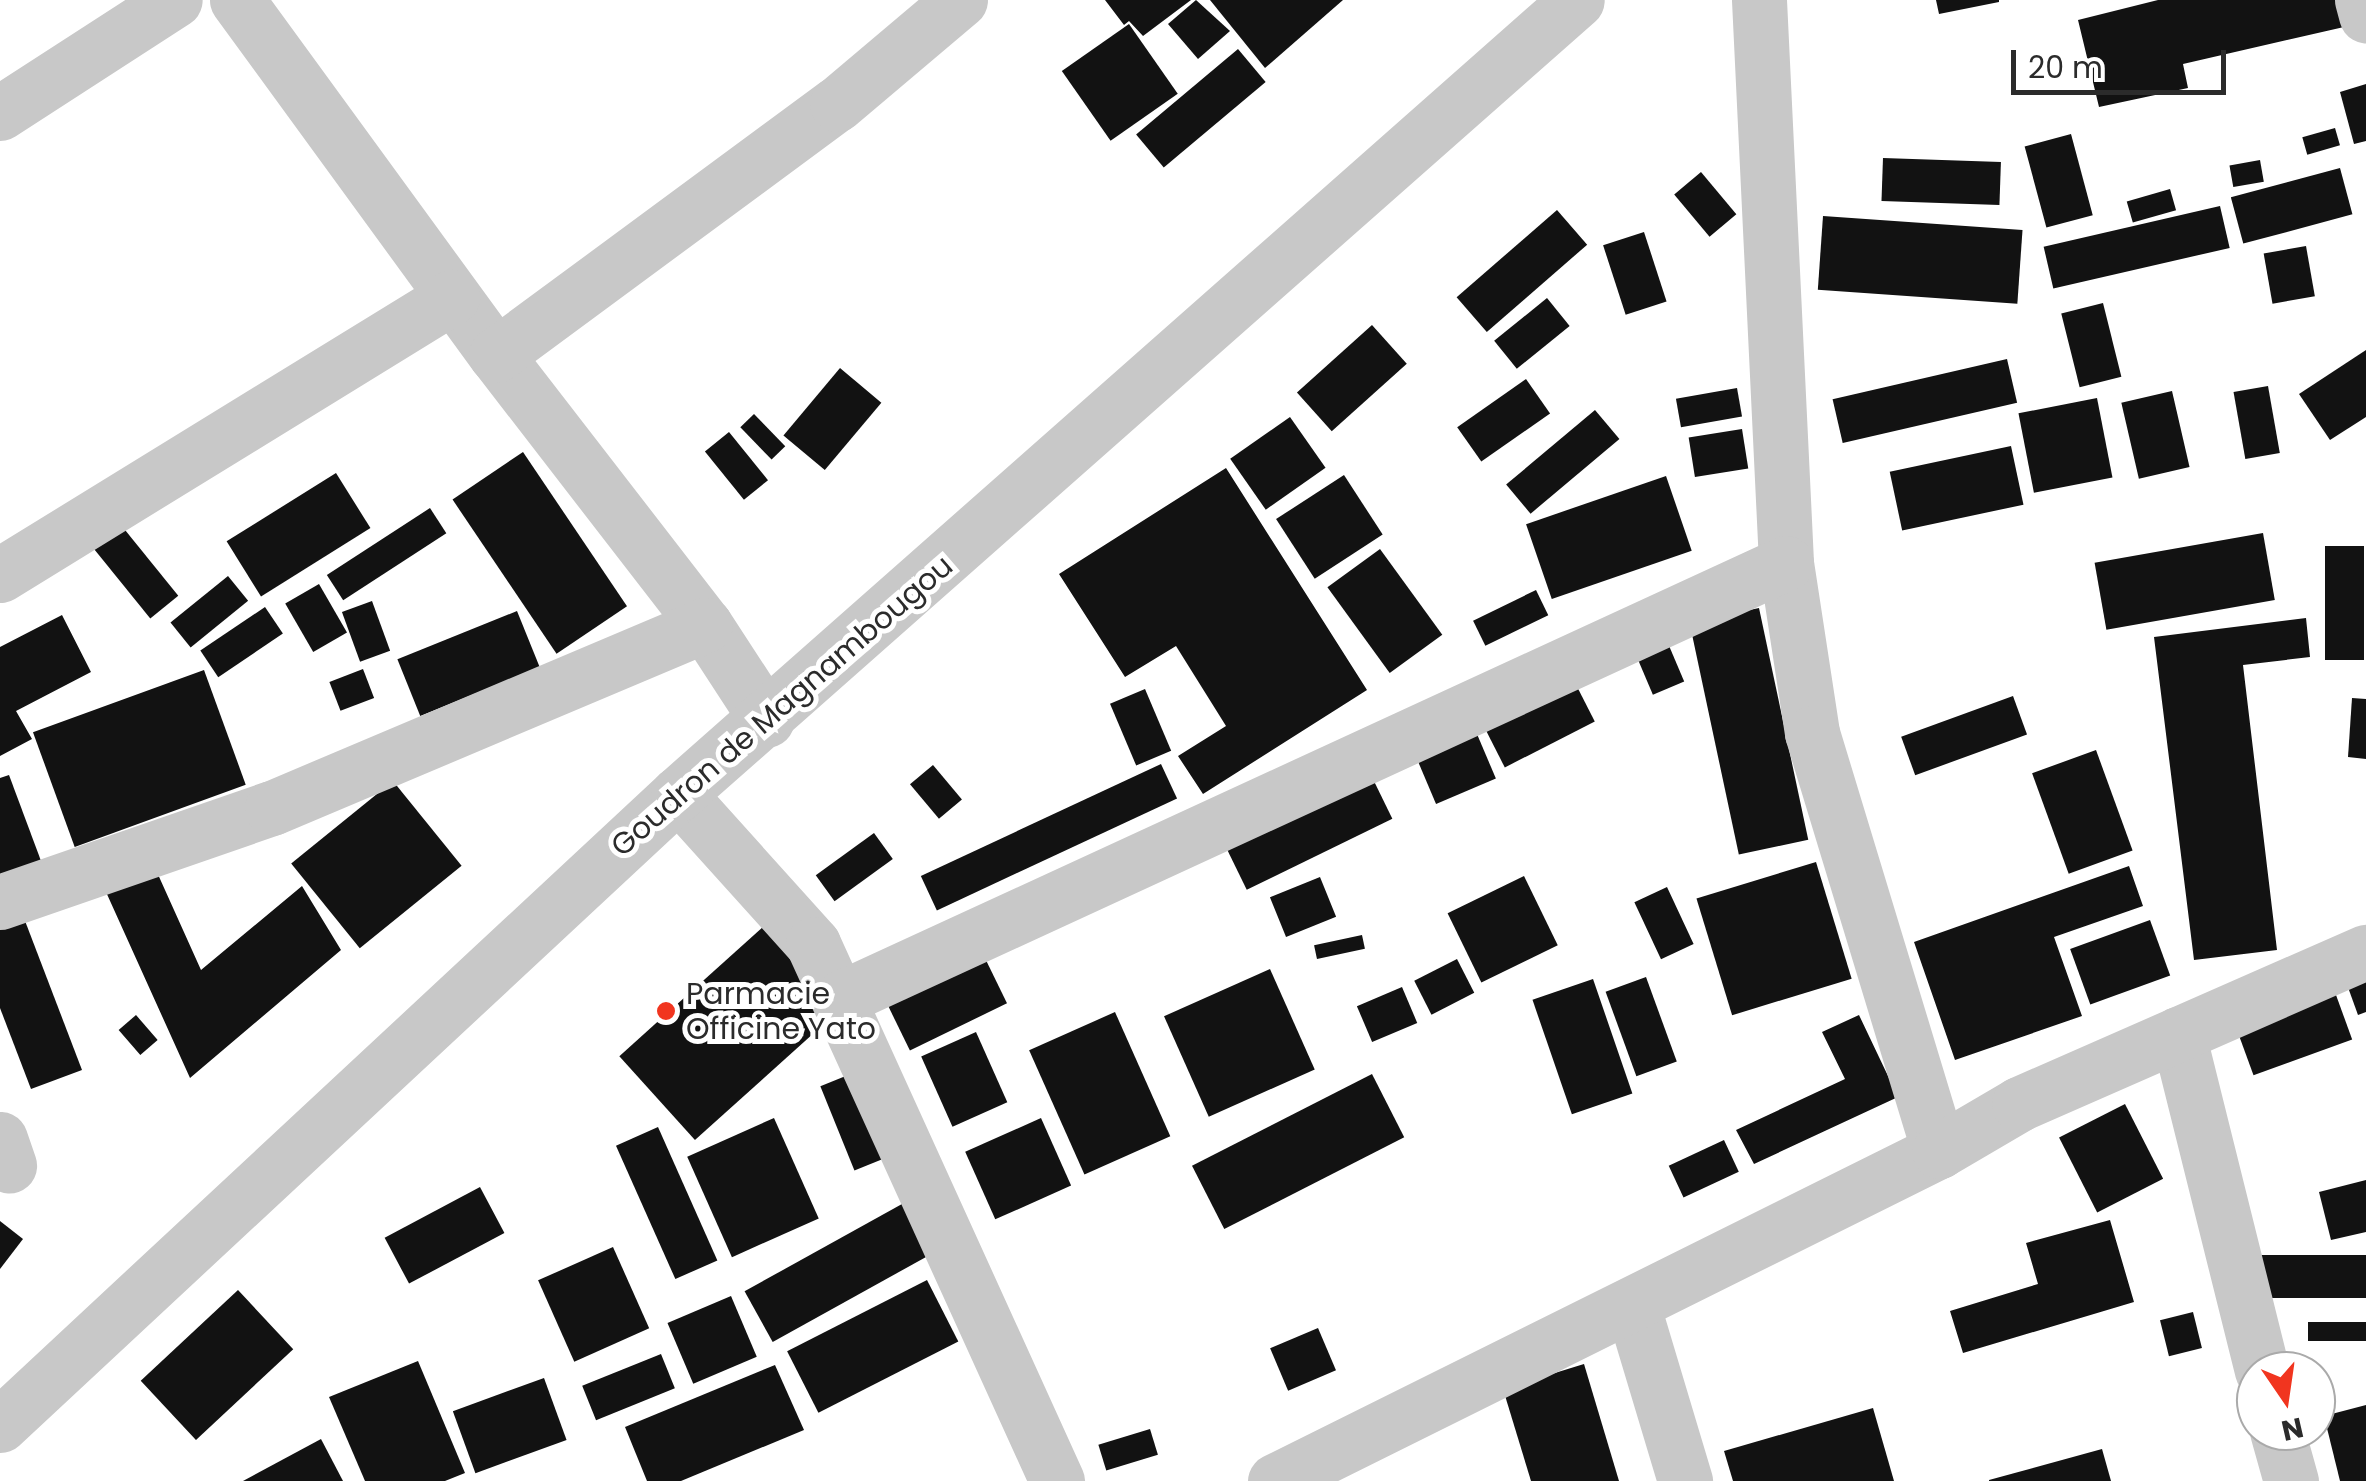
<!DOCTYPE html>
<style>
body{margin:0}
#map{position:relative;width:2366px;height:1481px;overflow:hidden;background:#fff;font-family:Poppins,sans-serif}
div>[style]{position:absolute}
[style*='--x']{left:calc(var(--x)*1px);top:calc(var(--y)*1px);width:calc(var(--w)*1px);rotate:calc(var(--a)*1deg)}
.building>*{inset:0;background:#121212;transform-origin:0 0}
.minor>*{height:55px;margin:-27.5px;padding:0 27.5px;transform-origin:27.5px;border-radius:27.5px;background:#c8c8c8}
.dots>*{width:28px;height:28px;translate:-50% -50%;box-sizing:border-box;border:5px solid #fff;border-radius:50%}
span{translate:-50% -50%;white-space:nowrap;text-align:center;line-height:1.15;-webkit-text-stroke:10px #fff;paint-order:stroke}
.street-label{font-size:30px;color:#2b2b2b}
.poi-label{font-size:30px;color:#2b2b2b}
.left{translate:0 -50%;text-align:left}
.north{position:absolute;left:2236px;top:1351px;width:100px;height:100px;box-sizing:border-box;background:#fff;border:2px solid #aaa;border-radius:50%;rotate:167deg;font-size:28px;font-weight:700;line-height:40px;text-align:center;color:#2b2b2b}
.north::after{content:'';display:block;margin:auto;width:35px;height:45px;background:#f1351f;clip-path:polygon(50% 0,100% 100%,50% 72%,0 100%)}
.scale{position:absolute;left:2011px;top:50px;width:215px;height:45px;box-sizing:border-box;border:5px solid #2b2b2b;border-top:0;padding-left:12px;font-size:30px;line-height:35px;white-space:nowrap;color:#2b2b2b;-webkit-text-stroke:8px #fff;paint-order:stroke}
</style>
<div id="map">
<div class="building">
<i style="clip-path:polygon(1105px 0,1191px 0,1143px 36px,1129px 21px,1124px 25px)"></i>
<i style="clip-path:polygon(1196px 0,1230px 31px,1198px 59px,1168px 24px)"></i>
<i style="clip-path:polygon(1210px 0,1343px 0,1265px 68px)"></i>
<i style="clip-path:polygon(1936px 0,1999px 0,1999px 2px,1939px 14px)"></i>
<i style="clip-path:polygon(2158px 0,2336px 0,2344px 27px,2183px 64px,2188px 88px,2099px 107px,2078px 20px)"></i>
<i style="left:1129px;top:24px;width:85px;height:82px;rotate:55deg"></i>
<i style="left:1238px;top:49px;width:43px;height:133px;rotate:50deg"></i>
<i style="clip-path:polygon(2366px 84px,2366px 141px,2354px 144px,2340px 92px)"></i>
<i style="left:2335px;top:128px;width:18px;height:34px;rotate:74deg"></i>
<i style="left:2071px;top:134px;width:84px;height:48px;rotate:75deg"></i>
<i style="left:1883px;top:158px;width:118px;height:43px;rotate:2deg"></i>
<i style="left:2260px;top:160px;width:22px;height:31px;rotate:80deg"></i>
<i style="left:2340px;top:168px;width:48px;height:113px;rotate:75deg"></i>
<i style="left:1701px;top:172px;width:55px;height:35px;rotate:50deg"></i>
<i style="left:2170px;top:189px;width:22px;height:45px;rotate:74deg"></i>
<i style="left:2220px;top:206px;width:43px;height:181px;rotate:77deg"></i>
<i style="left:1557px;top:210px;width:46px;height:133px;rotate:49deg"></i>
<i style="left:1823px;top:216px;width:200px;height:74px;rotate:4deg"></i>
<i style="left:1644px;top:232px;width:73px;height:43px;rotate:72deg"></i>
<i style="left:2306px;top:246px;width:51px;height:43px;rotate:80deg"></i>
<i style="left:1547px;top:298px;width:36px;height:68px;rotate:51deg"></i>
<i style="left:2103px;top:303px;width:76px;height:43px;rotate:76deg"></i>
<i style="left:1372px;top:325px;width:52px;height:101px;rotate:48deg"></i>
<i style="clip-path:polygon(2366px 350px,2366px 417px,2330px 440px,2299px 394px)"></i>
<i style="left:2007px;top:359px;width:45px;height:179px;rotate:77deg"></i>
<i style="left:840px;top:368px;width:54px;height:88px;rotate:40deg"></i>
<i style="left:1526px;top:379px;width:42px;height:84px;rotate:55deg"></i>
<i style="left:2268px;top:386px;width:68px;height:35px;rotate:80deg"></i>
<i style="left:1737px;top:388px;width:29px;height:62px;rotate:80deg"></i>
<i style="left:2172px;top:391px;width:78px;height:52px;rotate:77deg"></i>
<i style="left:2097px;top:398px;width:81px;height:80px;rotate:79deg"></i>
<i style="left:1595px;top:410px;width:38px;height:116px;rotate:50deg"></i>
<i style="left:754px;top:414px;width:45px;height:19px;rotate:46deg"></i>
<i style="left:1290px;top:417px;width:62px;height:73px;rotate:55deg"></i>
<i style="left:1742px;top:429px;width:40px;height:54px;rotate:81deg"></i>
<i style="left:729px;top:432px;width:62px;height:31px;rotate:51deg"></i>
<i style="left:2011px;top:446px;width:60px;height:124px;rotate:78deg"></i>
<i style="left:523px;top:452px;width:186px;height:85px;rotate:56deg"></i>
<i style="clip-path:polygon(1226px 468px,1367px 690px,1203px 794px,1178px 756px,1226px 726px,1176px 646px,1125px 677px,1059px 574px)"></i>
<i style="left:336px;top:473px;width:65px;height:129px;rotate:58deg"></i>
<i style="left:1344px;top:475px;width:71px;height:81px;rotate:57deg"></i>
<i style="left:1666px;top:476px;width:79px;height:148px;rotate:71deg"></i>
<i style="left:430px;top:508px;width:30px;height:123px;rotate:57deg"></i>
<i style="left:121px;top:525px;width:91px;height:36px;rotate:51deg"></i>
<i style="left:2263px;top:533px;width:68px;height:171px;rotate:80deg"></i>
<i style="left:2325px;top:546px;width:39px;height:114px"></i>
<i style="left:1380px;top:549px;width:106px;height:65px;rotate:54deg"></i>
<i style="left:228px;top:576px;width:32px;height:74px;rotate:51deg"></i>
<i style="left:319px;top:584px;width:56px;height:39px;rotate:60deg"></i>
<i style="left:1536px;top:590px;width:28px;height:70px;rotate:64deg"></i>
<i style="left:372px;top:601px;width:53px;height:32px;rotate:70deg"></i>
<i style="left:265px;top:607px;width:32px;height:78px;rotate:56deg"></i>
<i style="left:1759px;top:608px;width:237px;height:71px;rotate:78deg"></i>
<i style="left:517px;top:611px;width:61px;height:129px;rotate:68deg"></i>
<i style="clip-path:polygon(62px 615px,91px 672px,16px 711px,32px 739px,0 756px,0 647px)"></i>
<i style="clip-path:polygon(2306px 618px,2310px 657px,2243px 665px,2277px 950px,2194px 960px,2154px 637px)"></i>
<i style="left:1667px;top:641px;width:44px;height:34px;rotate:67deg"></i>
<i style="left:363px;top:669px;width:31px;height:36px;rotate:69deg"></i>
<i style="left:1568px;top:669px;width:59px;height:101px;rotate:63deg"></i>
<i style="left:204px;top:670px;width:122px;height:182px;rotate:70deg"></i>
<i style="left:1145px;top:689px;width:67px;height:38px;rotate:67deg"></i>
<i style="left:2013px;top:696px;width:41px;height:119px;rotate:70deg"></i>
<i style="clip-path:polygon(2352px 698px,2366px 699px,2366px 759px,2348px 757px)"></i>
<i style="left:1474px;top:727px;width:56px;height:65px;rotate:67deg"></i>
<i style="left:2096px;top:750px;width:107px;height:68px;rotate:70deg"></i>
<i style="left:1161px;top:764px;width:38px;height:265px;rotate:65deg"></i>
<i style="left:933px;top:765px;width:45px;height:30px;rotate:50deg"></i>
<i style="left:1370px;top:773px;width:51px;height:162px;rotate:64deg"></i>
<i style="clip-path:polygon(9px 775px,44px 869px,0 885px,0 778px)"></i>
<i style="left:393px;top:781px;width:109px;height:131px;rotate:51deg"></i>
<i style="left:874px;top:833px;width:32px;height:72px;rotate:54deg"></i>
<i style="left:1816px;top:862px;width:122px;height:125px;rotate:73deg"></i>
<i style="clip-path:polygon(2129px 866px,2143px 906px,2054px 937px,2082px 1016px,1955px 1060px,1914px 942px)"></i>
<i style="clip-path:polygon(156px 870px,201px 970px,302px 886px,341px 950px,190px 1078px,106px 892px)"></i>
<i style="left:1524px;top:876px;width:77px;height:85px;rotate:64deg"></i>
<i style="left:1320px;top:877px;width:43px;height:54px;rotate:68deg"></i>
<i style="left:1667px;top:887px;width:63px;height:36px;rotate:65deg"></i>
<i style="clip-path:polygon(22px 913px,82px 1070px,31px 1089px,0 1008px,0 921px)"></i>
<i style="left:2150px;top:920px;width:59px;height:85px;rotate:70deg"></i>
<i style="left:765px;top:925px;width:113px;height:196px;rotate:48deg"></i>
<i style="left:1362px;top:935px;width:14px;height:49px;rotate:78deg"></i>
<i style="left:982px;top:952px;width:57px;height:108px;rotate:64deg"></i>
<i style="left:1457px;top:959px;width:38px;height:48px;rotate:63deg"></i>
<i style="left:1270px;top:969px;width:110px;height:116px;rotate:66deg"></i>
<i style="clip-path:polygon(2366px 972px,2366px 1012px,2358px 1015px,2345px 979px)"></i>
<i style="left:1646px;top:977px;width:90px;height:43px;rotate:70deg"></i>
<i style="left:1593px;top:979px;width:121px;height:64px;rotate:71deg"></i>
<i style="left:2332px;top:984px;width:59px;height:105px;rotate:70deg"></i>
<i style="left:1402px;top:987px;width:39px;height:49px;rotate:67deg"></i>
<i style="left:1115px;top:1012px;width:136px;height:94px;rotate:66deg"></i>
<i style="left:136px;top:1015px;width:33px;height:23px;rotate:49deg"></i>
<i style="clip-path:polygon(1859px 1015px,1898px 1097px,1754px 1164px,1736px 1130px,1845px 1079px,1822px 1032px)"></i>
<i style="left:976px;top:1032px;width:77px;height:60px;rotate:66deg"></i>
<i style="left:863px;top:1069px;width:91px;height:46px;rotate:68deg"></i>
<i style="left:1372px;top:1074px;width:71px;height:202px;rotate:63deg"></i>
<i style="left:2125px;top:1104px;width:84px;height:74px;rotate:63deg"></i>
<i style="left:774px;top:1118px;width:110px;height:95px;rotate:66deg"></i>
<i style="left:1041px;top:1118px;width:74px;height:83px;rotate:66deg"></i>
<i style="left:658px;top:1127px;width:146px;height:46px;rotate:66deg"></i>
<i style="left:1724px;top:1140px;width:35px;height:61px;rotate:65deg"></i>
<i style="clip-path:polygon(2366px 1180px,2366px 1232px,2331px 1240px,2319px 1192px)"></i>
<i style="left:480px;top:1187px;width:52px;height:108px;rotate:62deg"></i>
<i style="left:902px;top:1204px;width:58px;height:180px;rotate:61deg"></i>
<i style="clip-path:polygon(2110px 1220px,2134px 1302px,1963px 1353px,1950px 1311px,2038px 1284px,2026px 1243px)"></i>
<i style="clip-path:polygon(0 1221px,23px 1239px,0 1269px)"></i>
<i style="left:613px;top:1247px;width:89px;height:82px;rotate:66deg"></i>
<i style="left:2366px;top:1255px;width:43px;height:106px;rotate:90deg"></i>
<i style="left:927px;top:1280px;width:69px;height:157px;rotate:63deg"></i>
<i style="left:238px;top:1290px;width:81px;height:133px;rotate:47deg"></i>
<i style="left:731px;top:1296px;width:66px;height:69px;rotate:67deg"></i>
<i style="left:2193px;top:1312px;width:37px;height:34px;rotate:76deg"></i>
<i style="left:2366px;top:1322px;width:19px;height:58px;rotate:90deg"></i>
<i style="left:1318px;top:1328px;width:46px;height:52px;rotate:67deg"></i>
<i style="left:661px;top:1354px;width:37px;height:85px;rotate:68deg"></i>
<i style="clip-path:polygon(418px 1361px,465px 1473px,445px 1481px,365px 1481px,329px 1397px)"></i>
<i style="clip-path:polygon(1584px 1364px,1619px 1481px,1531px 1481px,1503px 1389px)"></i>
<i style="clip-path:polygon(775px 1365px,804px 1430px,681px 1481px,647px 1481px,625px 1427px)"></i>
<i style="left:544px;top:1378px;width:66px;height:97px;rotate:70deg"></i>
<i style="clip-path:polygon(2366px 1405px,2366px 1481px,2340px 1481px,2324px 1416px)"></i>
<i style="clip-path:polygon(1873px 1408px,1894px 1481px,1733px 1481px,1724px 1451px)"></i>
<i style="left:1150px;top:1429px;width:27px;height:54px;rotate:73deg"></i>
<i style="clip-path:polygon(321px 1439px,343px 1481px,243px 1481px)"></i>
<i style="clip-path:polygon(2102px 1449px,2111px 1481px,1989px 1481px,1989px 1480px)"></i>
</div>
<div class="minor">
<i style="--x:237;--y:0;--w:439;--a:53.9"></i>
<i style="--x:496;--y:355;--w:341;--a:52.3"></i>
<i style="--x:705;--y:625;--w:113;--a:56.9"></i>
<i style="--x:1759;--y:0;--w:564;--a:87.25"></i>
<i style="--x:1786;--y:563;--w:172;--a:81.3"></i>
<i style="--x:1812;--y:733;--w:437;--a:73.1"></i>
<i style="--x:2362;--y:0;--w:16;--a:75"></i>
<i style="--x:0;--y:113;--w:208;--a:-32.9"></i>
<i style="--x:496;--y:355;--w:423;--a:-36.4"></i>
<i style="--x:837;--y:104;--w:161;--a:-40.2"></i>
<i style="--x:0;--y:575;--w:531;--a:-31.59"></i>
<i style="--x:678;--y:794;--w:202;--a:48"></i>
<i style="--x:813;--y:944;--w:590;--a:65.56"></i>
<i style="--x:0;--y:902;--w:288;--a:-19.1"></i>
<i style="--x:272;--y:808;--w:470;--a:-22.9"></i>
<i style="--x:841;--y:998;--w:1040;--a:-24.72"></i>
<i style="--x:2178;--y:1034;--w:347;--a:76"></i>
<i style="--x:0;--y:1139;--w:28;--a:71"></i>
<i style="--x:1632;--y:1304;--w:185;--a:73.3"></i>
<i style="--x:0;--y:1425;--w:926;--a:-42.94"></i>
<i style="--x:678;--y:794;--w:1199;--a:-41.45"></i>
<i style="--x:2277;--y:1431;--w:52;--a:74.4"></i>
<i style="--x:1275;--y:1481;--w:741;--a:-26.43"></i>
<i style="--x:1939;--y:1151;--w:93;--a:-30.4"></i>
<i style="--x:2019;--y:1104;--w:379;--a:-23.7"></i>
</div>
<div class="dots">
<i style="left:666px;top:1011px;background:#f1351f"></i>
</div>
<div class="street-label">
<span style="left:782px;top:706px;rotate:-41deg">Goudron de Magnambougou</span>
</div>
<div class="poi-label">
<span class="left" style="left:686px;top:1011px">Parmacie<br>Officine Yato</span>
</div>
<div class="north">N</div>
<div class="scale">20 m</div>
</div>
